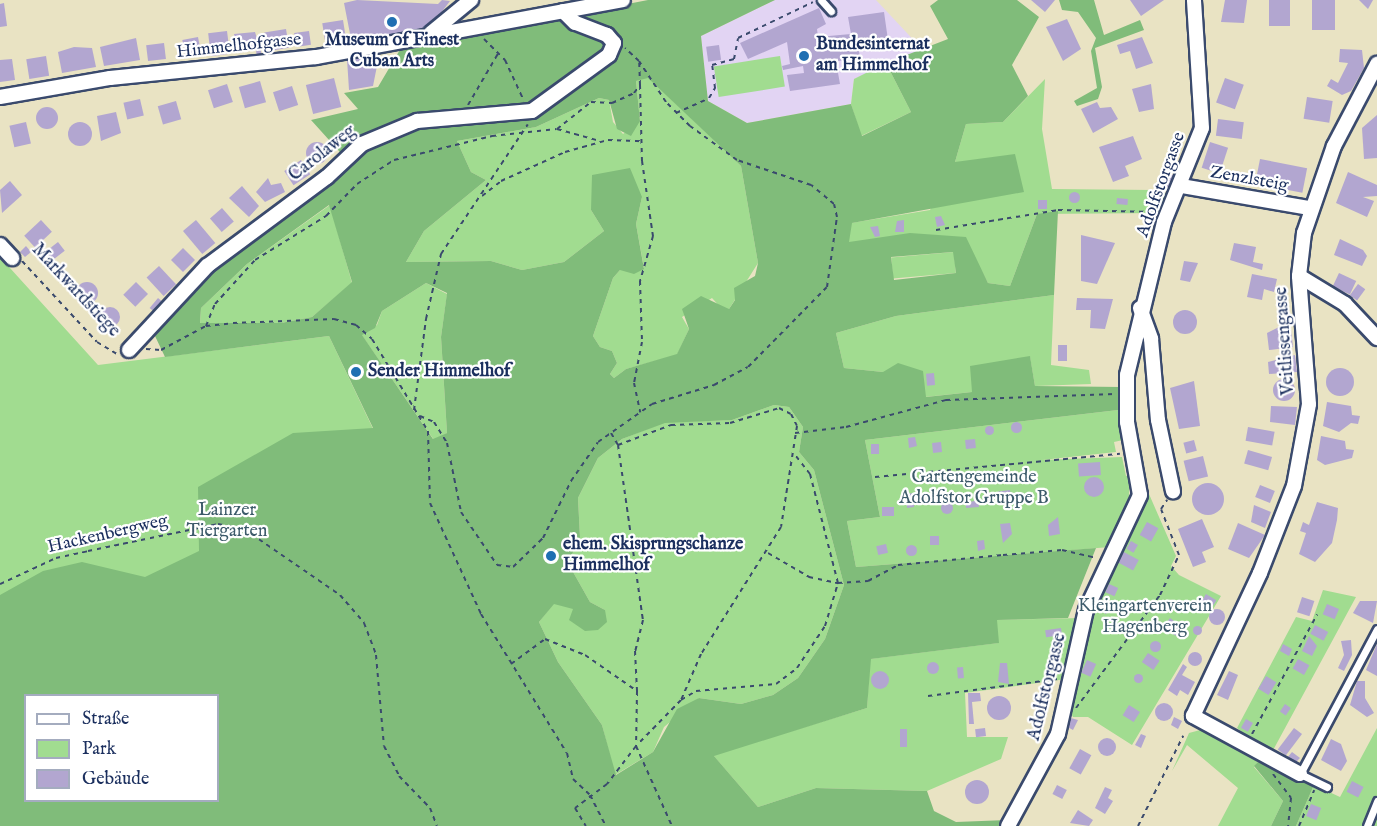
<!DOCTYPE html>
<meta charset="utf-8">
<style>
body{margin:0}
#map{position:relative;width:1377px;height:826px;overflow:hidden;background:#e9e3c3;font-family:"IM FELL English",serif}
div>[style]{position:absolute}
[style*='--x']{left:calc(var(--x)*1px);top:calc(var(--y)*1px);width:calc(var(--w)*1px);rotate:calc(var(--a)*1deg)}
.built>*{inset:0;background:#e2d4f3}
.green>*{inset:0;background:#a1dc90;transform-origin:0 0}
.forest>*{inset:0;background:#80bc7a}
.building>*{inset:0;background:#b2a6d0;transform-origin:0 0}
.round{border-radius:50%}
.path>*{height:2px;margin-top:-1px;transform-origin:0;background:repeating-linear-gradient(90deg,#3a4a6d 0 4.5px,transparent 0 9px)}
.roads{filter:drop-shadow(2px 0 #3a4a6d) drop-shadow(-2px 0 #3a4a6d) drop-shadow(0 2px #3a4a6d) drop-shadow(0 -2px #3a4a6d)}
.service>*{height:7px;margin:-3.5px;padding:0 3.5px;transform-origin:3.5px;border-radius:3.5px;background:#fff}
.minor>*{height:14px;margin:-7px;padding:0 7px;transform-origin:7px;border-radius:7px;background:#fff}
.dots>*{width:16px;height:16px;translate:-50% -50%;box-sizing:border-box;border:3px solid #fff;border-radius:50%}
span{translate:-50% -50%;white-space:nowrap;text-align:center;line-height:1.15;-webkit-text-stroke:4.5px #fff;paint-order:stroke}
.poi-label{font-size:18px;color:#1b2f5e;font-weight:700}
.left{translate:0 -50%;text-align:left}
.street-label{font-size:18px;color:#1b2f5e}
.park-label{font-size:18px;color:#3c5a6a}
.legend{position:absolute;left:24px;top:694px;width:195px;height:108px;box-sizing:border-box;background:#fff;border:2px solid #a4acbf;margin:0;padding:8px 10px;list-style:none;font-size:18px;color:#1b2f5e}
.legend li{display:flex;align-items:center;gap:12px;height:30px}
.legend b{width:30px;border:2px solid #a4acbf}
</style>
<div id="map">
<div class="built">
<i style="clip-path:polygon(775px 0,876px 0,922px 49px,854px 79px,851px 104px,747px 123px,708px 101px,701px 36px)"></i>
</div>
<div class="green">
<i style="left:780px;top:56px;width:31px;height:67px;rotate:81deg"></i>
<i style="clip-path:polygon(886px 63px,911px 112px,861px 136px,851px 104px,854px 79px)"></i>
<i style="clip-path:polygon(648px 77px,741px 166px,758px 263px,729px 309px,722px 309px,712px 298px,682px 317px,689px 329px,677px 355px,626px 369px,614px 378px,610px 374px,617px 363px,612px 351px,600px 347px,593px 336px,613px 278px,620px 270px,644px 268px,636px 224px,642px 197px,591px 210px,604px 231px,564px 262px,522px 270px,491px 261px,406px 262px,424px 231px,486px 180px,471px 172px,457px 141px,536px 127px,599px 98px,609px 100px,613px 122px,623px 134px,640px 121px,636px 81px)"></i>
<i style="clip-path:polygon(1045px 79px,1042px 129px,1052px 189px,1153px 190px,1168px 194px,1162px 213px,1037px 214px,1010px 286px,988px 283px,976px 260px,925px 236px,848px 243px,851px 223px,930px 210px,955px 162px,966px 124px,1003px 122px)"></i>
<i style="clip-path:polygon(330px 205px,352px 283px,312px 317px,281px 323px,200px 324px,201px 308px,247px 264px)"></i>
<i style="left:954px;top:252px;width:21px;height:63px;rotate:85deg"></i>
<i style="clip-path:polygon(evenodd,0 257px,98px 365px,329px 336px,411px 509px,594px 826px,0 826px,0 257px,26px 696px,218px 696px,218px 800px,26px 800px,26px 696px)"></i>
<i style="clip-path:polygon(426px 283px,447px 294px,441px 337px,447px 433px,434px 440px,361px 334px,377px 325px,382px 311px)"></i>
<i style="clip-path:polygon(1054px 295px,1051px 365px,1089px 370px,1091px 384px,1035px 386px,1030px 357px,972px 392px,925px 397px,883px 372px,844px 368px,836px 333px,896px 316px)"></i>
<i style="clip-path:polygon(774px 405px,789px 407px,803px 427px,799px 452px,814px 470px,844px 585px,825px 639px,798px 678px,773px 695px,741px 704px,699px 698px,664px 727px,653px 752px,615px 775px,602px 725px,558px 662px,539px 622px,554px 603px,605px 610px,590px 602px,568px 563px,580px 537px,578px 498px,598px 458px,622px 439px,665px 422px,732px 420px)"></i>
<i style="clip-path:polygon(1118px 410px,1123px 440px,1114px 442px,1116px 452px,1042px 460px,1122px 457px,1126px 476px,1130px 475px,1129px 495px,1133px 495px,1110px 547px,856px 567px,847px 521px,880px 517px,865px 440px)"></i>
<i style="clip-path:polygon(1149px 494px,1176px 556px,1171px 566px,1179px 575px,1221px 596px,1132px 745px,1088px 717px,1073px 717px,1068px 707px,1090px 609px)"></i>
<i style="clip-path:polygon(1323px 590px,1356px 597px,1271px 754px,1237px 728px,1296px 617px,1312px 621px)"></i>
<i style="clip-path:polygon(1081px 618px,1066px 679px,965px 693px,967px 737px,1008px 737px,1001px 759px,927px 791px,816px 788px,758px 807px,713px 755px,867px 708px,870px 659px,998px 643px,996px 620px)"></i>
<i style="clip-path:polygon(1377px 728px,1377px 826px,1296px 826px,1314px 785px,1340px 797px)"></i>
<i style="clip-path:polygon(1204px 729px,1258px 762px,1254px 767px,1283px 801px,1271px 826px,1218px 826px,1238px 788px,1187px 745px,1172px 771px,1189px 733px)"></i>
</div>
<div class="forest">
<i style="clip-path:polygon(evenodd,648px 0,775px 0,701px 36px,708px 101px,747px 123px,851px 104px,862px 136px,911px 112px,886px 63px,948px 39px,930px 6px,938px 0,1017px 0,1039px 17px,1012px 65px,1028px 96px,1003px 122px,966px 124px,955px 162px,1015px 154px,1024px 192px,852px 223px,849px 242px,910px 233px,966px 237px,988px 283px,1010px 286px,1037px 214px,1058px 211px,1054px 295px,896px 316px,836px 333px,844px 368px,883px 372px,898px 363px,923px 371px,926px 397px,972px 392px,970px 366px,1030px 356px,1035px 386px,1121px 387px,1118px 410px,865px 440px,880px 517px,847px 521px,856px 567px,1096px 548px,1068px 618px,997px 620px,999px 643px,871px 659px,867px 708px,714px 756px,758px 807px,816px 788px,927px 791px,934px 811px,956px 822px,1007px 820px,1004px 826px,0 826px,0 595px,43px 571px,82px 562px,145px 577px,199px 551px,198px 487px,293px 433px,373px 428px,329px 336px,165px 357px,155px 336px,211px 272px,348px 161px,311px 120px,358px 109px,344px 93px,378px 87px,401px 48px,648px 0,648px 78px,741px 166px,758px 263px,755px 276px,734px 288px,735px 300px,729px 309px,701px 296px,682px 309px,689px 329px,677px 354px,626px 369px,614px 378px,610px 374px,617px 363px,612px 351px,600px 347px,593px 336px,613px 278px,620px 270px,634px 274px,644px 269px,636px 224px,642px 197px,630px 168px,592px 175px,591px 210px,604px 231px,564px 262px,522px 270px,491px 261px,406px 262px,424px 231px,486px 180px,471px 172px,457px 141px,536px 127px,599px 98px,609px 100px,617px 129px,631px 136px,640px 121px,636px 81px,648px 78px,648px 0,329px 205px,352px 282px,312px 317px,281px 323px,200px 323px,201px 308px,247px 264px,329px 205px,648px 0,953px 252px,956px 273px,894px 280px,891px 257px,953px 252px,648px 0,426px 283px,447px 293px,441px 337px,447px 433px,433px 439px,362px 335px,375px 328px,382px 311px,426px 283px,648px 0,774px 405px,789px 407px,803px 427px,799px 452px,814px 470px,844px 585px,825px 639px,798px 678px,773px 695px,741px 704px,699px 698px,677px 709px,653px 752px,616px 775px,602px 725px,558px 662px,539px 622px,554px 604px,573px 609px,569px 620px,585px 631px,598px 630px,607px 622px,605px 610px,590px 602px,568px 563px,580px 537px,578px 498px,598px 458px,622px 439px,665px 423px,732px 420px,774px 405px,648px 0,26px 696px,218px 696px,218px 800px,26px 800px,26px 696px)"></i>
<i style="clip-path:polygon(1059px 0,1094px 0,1104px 35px,1140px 20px,1144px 30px,1095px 48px,1102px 87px,1098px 99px,1077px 106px,1074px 101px,1097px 88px,1091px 51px,1096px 38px,1078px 12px,1062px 10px)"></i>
<i style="clip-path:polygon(1258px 762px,1314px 785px,1296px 826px,1271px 826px,1283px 801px,1254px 766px)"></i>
</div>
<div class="building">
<i style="clip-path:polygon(357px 0,438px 4px,442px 0,450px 1px,431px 26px,352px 44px,344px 3px)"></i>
<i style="clip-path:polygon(1031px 0,1055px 0,1045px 12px)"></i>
<i style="clip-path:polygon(1130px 0,1164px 0,1141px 16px)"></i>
<i style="clip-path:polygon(1225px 0,1247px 0,1244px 23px,1221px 22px)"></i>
<i style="left:1269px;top:0;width:21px;height:26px"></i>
<i style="left:1312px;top:0;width:23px;height:30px"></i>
<i style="clip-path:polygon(1359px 0,1373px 0,1368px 9px)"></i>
<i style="clip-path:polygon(4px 3px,7px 26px,0 27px,0 4px)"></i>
<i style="clip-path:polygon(819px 8px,826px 24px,817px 29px,818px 37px,851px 34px,848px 17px,884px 12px,888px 40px,858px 44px,860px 58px,824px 63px,824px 70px,837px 67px,840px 84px,790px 91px,787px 75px,804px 73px,803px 66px,783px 70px,782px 66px,790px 64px,787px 42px,748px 59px,740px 43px)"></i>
<i style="clip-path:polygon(1067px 19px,1081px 49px,1063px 61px,1046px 27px)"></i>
<i style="left:343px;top:20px;width:20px;height:21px;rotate:81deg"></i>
<i style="left:286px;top:29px;width:19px;height:22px;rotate:81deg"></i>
<i style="left:227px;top:31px;width:23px;height:19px;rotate:83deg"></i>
<i style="left:309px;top:31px;width:14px;height:15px;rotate:82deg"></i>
<i style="clip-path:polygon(255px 32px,263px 58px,257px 59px,256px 50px,237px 53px,234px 34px)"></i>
<i style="left:198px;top:37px;width:16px;height:16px;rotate:79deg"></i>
<i style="clip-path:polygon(1142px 37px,1153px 63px,1136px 69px,1130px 51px,1120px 54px,1117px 45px)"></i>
<i style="clip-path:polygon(136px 38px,140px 60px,104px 66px,100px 47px)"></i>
<i style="left:164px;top:43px;width:16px;height:18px;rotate:83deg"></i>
<i style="left:719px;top:45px;width:15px;height:13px;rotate:82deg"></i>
<i style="clip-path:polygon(74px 47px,92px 48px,96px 67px,62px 73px,58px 52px)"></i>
<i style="clip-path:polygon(1340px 49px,1362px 50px,1364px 68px,1351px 91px,1342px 95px,1327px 86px,1331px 79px,1338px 83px,1348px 63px,1339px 62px)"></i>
<i style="left:46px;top:56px;width:20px;height:20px;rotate:81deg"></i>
<i style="clip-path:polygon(364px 56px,366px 64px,378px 61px,373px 86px,349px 90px,347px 59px)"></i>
<i style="clip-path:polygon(12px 59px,15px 80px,0 82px,0 60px)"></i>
<i style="left:334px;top:78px;width:30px;height:29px;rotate:76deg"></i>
<i style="left:1225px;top:78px;width:20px;height:26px;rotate:20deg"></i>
<i style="left:260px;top:81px;width:22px;height:22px;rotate:74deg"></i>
<i style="left:227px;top:84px;width:19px;height:20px;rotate:72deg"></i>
<i style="clip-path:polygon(1151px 84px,1154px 109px,1139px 112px,1132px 89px)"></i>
<i style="left:292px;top:86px;width:20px;height:20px;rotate:72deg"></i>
<i style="left:1307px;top:97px;width:26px;height:22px;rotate:9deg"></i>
<i style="left:140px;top:99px;width:17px;height:17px;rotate:77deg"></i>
<i style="left:176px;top:101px;width:19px;height:19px;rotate:74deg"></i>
<i style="clip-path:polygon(1097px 102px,1100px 108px,1111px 107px,1118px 119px,1093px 133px,1081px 109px)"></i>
<i class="round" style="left:36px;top:107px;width:22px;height:22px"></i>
<i style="clip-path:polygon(116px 112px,121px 133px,101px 141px,97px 116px)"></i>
<i style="clip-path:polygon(1377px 115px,1377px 158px,1364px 159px,1362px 128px)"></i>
<i style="left:1218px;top:119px;width:26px;height:17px;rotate:7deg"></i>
<i style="left:26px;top:122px;width:22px;height:17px;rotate:77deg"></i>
<i class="round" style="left:68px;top:122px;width:24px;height:24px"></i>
<i style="clip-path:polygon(1133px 136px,1142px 159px,1125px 166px,1129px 176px,1113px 182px,1099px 147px)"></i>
<i style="left:1210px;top:142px;width:19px;height:27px;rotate:18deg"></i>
<i class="round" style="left:306px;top:142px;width:22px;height:22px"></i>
<i style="left:1260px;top:159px;width:48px;height:25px;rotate:11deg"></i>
<i style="left:301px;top:160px;width:17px;height:20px;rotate:57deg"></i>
<i style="left:1164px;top:171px;width:10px;height:16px;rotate:24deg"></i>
<i style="clip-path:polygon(1348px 172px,1377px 185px,1377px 196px,1363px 197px,1374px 201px,1367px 217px,1336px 203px)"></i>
<i style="clip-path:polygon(268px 178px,271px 185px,281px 183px,285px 192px,265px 202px,256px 192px)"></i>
<i style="clip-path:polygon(10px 181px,22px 195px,2px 213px,0 190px)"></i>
<i style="clip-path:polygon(242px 186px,259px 206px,249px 217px,229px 198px)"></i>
<i class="round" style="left:1068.5px;top:191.5px;width:11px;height:11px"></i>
<i style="left:1117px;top:198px;width:11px;height:6px;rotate:5deg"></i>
<i style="left:1047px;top:200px;width:9px;height:9px;rotate:90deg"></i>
<i style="left:222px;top:208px;width:18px;height:16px;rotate:49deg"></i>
<i style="clip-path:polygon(941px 216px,945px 225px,937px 227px,935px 217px)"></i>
<i style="left:41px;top:220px;width:16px;height:23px;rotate:47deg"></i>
<i style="left:196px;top:220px;width:30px;height:17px;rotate:50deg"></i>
<i style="clip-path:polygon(904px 220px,904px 232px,895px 232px,897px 221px)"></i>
<i style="clip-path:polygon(878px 226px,880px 236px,875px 237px,870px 227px)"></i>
<i style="clip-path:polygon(1081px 235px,1115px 243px,1097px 284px,1081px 281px)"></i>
<i style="clip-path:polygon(1340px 239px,1363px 250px,1367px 256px,1362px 266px,1334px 255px)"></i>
<i style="left:58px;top:242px;width:11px;height:20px;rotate:52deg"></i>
<i style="clip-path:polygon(1234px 243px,1256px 247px,1253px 262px,1263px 264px,1262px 270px,1230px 260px)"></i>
<i style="clip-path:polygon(26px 246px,31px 252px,25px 257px,20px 252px)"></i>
<i style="left:183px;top:248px;width:17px;height:17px;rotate:45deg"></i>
<i style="clip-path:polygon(1184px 261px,1198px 263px,1190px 282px,1180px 280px)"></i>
<i style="left:159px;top:266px;width:25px;height:17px;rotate:47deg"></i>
<i style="left:1339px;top:273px;width:19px;height:15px;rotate:25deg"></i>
<i style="clip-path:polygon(1252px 274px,1277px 279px,1274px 292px,1264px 289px,1262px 300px,1247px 297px)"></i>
<i style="left:136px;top:282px;width:17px;height:18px;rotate:45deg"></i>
<i class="round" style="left:76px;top:282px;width:22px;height:22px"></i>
<i style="left:1358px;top:284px;width:9px;height:14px;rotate:36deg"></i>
<i style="left:158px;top:298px;width:8px;height:13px;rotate:40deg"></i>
<i style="clip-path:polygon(1077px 298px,1113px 299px,1105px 329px,1090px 328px,1091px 310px,1076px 310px)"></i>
<i class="round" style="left:100px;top:307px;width:20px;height:20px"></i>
<i class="round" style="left:1173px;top:310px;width:24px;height:24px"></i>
<i style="clip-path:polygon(1281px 326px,1282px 331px,1291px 330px,1293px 347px,1269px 350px,1267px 333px)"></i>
<i style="left:1058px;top:345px;width:9px;height:16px"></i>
<i style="clip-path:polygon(1295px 355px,1297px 372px,1269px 374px,1268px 362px)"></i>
<i style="left:359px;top:365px;width:10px;height:12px;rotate:66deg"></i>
<i class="round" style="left:1326px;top:368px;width:28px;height:28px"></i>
<i style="left:934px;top:373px;width:12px;height:8px;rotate:85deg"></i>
<i class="round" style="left:1273px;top:379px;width:22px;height:22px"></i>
<i style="clip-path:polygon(1194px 381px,1200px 426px,1179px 429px,1170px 388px)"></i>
<i style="clip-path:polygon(1327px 402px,1351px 406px,1352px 415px,1360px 416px,1358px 424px,1351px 423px,1339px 432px,1323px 426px)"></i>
<i style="clip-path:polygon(1271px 406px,1297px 407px,1295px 425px,1270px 422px)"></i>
<i class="round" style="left:1010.5px;top:421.5px;width:11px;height:11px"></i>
<i class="round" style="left:984.5px;top:425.5px;width:9px;height:9px"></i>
<i style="left:1248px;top:427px;width:27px;height:14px;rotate:10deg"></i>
<i style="clip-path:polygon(1321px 436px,1345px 441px,1346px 449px,1354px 450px,1352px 458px,1325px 465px,1317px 460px)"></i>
<i style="clip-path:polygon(915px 437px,917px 446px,909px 448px,908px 438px)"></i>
<i style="left:975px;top:439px;width:9px;height:10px;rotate:84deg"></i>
<i style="left:1194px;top:440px;width:11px;height:11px;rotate:75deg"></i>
<i style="left:941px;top:442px;width:10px;height:9px;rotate:84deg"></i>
<i style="left:871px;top:444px;width:8px;height:10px"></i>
<i style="left:1248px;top:450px;width:25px;height:14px;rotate:16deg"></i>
<i style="left:1203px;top:456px;width:21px;height:20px;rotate:76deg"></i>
<i style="left:1100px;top:462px;width:13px;height:22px;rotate:86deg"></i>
<i class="round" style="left:1084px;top:477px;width:20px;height:20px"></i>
<i class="round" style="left:1192px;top:483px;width:32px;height:32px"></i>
<i style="left:1260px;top:485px;width:16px;height:13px;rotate:22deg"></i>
<i style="left:1010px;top:490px;width:8px;height:12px;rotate:83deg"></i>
<i style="clip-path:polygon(914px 493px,914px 507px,907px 508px,906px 494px)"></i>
<i style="clip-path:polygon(978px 500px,979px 507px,966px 508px,966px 503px)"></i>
<i class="round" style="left:941px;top:502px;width:12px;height:12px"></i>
<i style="clip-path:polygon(1317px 502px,1338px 508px,1337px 520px,1332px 543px,1315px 562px,1299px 554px,1306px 533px,1300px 531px,1303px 522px,1309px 525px)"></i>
<i style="clip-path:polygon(1254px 505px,1271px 512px,1265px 528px,1251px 522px)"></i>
<i style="left:894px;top:507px;width:9px;height:12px;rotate:90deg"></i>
<i style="clip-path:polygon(1058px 517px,1060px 534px,1049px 536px,1048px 525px)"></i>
<i style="clip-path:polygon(1202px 519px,1214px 547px,1202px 552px,1206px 562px,1193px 567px,1178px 529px)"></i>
<i style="left:1147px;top:522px;width:13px;height:15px;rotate:29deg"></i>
<i style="clip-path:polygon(1010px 523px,1012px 534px,1003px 543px,1000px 524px)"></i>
<i style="clip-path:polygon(1238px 523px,1265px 535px,1249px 558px,1228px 549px)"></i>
<i style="left:930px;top:536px;width:9px;height:9px"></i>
<i style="clip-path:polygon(984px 540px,985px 549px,978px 551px,977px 541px)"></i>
<i style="left:1131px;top:541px;width:8px;height:9px;rotate:30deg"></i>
<i style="left:886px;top:544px;width:9px;height:10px;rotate:77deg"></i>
<i class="round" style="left:905.5px;top:544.5px;width:11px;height:11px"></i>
<i style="left:1122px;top:551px;width:19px;height:12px;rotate:28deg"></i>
<i style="left:1109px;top:584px;width:10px;height:9px;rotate:24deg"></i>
<i style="left:1206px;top:594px;width:12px;height:9px;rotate:31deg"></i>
<i style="left:1302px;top:597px;width:13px;height:16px;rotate:18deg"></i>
<i style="left:1103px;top:600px;width:9px;height:11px;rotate:27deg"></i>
<i style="clip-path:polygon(1360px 601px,1377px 601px,1373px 623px,1353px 613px)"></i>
<i style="left:1327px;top:604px;width:13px;height:11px;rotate:23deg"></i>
<i class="round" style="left:1209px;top:609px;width:16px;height:16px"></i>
<i style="left:1170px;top:618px;width:15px;height:11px;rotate:37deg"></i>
<i style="left:1315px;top:625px;width:15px;height:10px;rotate:28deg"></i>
<i class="round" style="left:1192.5px;top:625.5px;width:9px;height:9px"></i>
<i style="left:1061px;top:628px;width:7px;height:16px;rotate:82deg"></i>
<i style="clip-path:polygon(1309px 636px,1317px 646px,1312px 656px,1302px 651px)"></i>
<i style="clip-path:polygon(1351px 640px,1352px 655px,1344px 671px,1338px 668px,1344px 655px,1341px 641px)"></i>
<i class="round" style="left:1149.5px;top:640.5px;width:11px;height:11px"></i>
<i style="clip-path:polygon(1283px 644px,1292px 649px,1289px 656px,1280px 651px)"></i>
<i style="clip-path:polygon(1377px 644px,1377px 676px,1366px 670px)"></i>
<i class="round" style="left:1188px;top:652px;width:14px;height:14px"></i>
<i style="left:1148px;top:653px;width:14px;height:11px;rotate:34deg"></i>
<i style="left:1298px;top:659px;width:13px;height:11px;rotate:29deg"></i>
<i style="left:1087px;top:660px;width:10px;height:14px;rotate:24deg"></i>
<i class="round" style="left:927px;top:662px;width:12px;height:12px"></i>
<i style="clip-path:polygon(1000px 663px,1007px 663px,1009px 684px,998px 682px)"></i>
<i style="clip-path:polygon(1183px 664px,1187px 667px,1182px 675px,1195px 682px,1188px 695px,1180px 690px,1177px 696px,1168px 690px)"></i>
<i style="left:963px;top:667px;width:11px;height:6px;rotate:85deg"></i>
<i style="clip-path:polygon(1229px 671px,1238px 675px,1228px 700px,1217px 695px)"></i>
<i class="round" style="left:871px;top:671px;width:18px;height:18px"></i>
<i class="round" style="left:1133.5px;top:673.5px;width:9px;height:9px"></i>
<i style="left:1266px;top:676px;width:12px;height:15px;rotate:31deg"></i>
<i style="clip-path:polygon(1357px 681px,1365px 681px,1365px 698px,1374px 713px,1367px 717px,1350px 705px)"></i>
<i style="clip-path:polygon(968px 693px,980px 693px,981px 701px,972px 702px,974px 724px,969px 724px)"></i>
<i class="round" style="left:987px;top:696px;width:24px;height:24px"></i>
<i class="round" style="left:1155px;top:703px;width:18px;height:18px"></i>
<i style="left:1285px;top:704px;width:7px;height:9px;rotate:34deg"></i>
<i style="left:1129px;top:705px;width:13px;height:12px;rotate:32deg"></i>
<i style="clip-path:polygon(1067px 717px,1078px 720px,1073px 730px,1064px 725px)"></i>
<i style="clip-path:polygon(1174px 717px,1182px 721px,1178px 729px,1171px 725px)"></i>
<i style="left:1246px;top:719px;width:8px;height:10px;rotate:30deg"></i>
<i style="left:985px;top:728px;width:8px;height:10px;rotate:83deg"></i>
<i style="left:1294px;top:728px;width:10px;height:27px;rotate:37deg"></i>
<i style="left:900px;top:729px;width:7px;height:18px"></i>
<i style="clip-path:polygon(1141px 734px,1146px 736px,1141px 748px,1135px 745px)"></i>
<i class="round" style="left:1098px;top:738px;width:18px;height:18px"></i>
<i style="clip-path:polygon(1331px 739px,1341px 744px,1347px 761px,1341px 771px,1321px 760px)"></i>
<i style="left:1080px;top:749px;width:13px;height:22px;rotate:29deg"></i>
<i style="clip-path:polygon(1292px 752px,1300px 758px,1294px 764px,1287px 758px)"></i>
<i class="round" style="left:965px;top:780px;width:24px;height:24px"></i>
<i style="left:1352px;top:781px;width:13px;height:12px;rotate:27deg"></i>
<i style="left:1057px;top:785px;width:11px;height:10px;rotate:27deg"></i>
<i style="clip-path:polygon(1105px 787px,1112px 790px,1108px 798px,1113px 801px,1105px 814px,1095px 808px)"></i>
<i style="left:1311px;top:804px;width:11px;height:13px;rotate:22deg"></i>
<i style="clip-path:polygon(1078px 810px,1093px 820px,1089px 826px,1070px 823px)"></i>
</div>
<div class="path">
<i style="--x:484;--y:39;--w:30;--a:45"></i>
<i style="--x:505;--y:60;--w:45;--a:65.1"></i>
<i style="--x:640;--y:85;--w:76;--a:88.5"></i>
<i style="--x:642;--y:161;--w:76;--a:81.7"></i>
<i style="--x:653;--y:236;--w:47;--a:106.1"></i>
<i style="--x:640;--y:281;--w:61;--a:88.1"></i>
<i style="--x:642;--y:342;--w:42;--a:101"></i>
<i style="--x:634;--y:383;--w:30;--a:78"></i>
<i style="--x:468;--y:105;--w:61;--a:-59.7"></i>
<i style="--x:676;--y:113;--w:36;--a:-24"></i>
<i style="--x:709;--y:98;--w:12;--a:-59"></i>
<i style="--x:715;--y:88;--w:23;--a:-97"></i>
<i style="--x:712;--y:65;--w:23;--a:-15"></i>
<i style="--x:734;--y:59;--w:21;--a:-79"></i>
<i style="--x:738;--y:38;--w:83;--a:-25.6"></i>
<i style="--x:557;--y:129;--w:45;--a:15.6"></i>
<i style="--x:482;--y:196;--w:24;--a:-38"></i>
<i style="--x:501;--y:181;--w:70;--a:-24.4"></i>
<i style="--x:565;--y:152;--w:45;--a:-15.6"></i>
<i style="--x:608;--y:140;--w:35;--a:2"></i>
<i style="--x:936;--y:230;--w:124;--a:-9.3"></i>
<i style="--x:1058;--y:210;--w:99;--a:1.2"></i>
<i style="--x:22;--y:261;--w:110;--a:47.2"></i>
<i style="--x:97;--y:342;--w:23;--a:31"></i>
<i style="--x:206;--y:326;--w:24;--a:-68"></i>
<i style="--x:215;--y:304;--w:59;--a:-47.7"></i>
<i style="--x:255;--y:260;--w:84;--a:-31.8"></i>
<i style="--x:326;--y:216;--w:45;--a:-45.9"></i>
<i style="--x:357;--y:184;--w:44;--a:-33"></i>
<i style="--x:394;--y:160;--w:101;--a:-13.8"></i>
<i style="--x:492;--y:136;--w:65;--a:-6.1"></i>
<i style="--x:557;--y:129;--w:43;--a:-38.5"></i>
<i style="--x:591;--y:102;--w:21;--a:3"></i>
<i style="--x:612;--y:103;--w:24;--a:-24"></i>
<i style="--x:634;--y:93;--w:10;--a:-53"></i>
<i style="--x:640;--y:85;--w:24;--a:-92"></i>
<i style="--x:639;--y:61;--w:19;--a:-137"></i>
<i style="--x:146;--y:349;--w:15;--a:4"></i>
<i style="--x:161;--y:350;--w:51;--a:-28.1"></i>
<i style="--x:206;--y:326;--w:27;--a:-6"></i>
<i style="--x:233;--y:323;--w:101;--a:-2.3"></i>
<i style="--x:334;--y:319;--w:23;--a:15"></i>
<i style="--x:356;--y:325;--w:21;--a:41"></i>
<i style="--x:372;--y:339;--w:108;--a:58.7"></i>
<i style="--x:428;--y:431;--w:72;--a:88.4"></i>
<i style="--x:430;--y:503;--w:122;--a:65.3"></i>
<i style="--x:481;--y:614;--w:163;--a:58.3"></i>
<i style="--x:567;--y:753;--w:27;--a:77"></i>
<i style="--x:573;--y:779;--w:23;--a:43"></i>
<i style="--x:590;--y:795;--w:35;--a:63"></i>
<i style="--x:414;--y:410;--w:92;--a:-82.5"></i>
<i style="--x:426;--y:319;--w:67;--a:-77"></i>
<i style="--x:441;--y:254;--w:156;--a:-56.2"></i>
<i style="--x:420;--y:416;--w:15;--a:23"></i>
<i style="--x:434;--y:422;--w:25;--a:58"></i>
<i style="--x:447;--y:443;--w:70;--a:78.5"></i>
<i style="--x:461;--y:512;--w:64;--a:55.8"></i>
<i style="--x:497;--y:565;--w:16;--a:7"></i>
<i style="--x:513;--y:567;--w:42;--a:-44"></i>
<i style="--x:543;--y:538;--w:64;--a:-63.8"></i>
<i style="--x:571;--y:481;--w:47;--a:-55.3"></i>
<i style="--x:598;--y:442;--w:66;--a:-35.1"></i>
<i style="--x:652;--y:404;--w:65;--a:-17"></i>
<i style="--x:714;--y:385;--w:38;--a:-28"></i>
<i style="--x:748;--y:367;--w:112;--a:-45.4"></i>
<i style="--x:827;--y:287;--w:71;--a:-81.9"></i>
<i style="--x:837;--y:217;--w:13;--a:-103"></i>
<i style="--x:834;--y:204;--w:30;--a:-140"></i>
<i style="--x:811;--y:185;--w:78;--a:-161.3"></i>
<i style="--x:737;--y:160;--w:58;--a:-144.1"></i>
<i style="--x:690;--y:126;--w:34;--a:-135"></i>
<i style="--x:666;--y:102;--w:49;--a:-123.4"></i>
<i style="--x:611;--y:433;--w:14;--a:60"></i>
<i style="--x:618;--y:445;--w:177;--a:81.9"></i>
<i style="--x:643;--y:620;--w:32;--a:104"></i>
<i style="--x:635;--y:651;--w:40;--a:87.1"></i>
<i style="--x:795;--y:433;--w:51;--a:-6.7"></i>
<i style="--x:846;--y:427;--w:104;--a:-15.1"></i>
<i style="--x:946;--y:400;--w:169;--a:-2"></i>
<i style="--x:618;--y:445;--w:57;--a:-20.7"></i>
<i style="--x:671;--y:425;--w:59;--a:-1.9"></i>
<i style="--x:730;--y:423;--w:51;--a:-17"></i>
<i style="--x:779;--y:408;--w:13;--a:27"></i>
<i style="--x:791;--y:414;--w:13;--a:63"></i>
<i style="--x:797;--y:426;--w:102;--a:99"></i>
<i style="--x:781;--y:527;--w:150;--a:122.2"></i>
<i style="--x:701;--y:654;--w:50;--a:113.5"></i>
<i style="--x:681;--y:700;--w:64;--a:134.4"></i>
<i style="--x:636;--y:746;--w:88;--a:65.8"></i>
<i style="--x:875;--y:477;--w:246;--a:-5.4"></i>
<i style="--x:768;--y:553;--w:48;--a:30.3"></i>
<i style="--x:809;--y:577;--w:30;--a:12"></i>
<i style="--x:838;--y:583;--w:30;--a:-4"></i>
<i style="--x:868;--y:581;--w:34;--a:-28"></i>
<i style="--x:898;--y:565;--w:105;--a:-5.4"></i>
<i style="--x:1003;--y:555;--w:59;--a:-4.8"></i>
<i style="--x:1062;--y:550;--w:35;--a:13"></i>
<i style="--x:0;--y:584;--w:62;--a:-24.9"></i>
<i style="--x:56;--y:558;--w:33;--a:-12"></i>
<i style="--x:88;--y:551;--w:133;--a:-11.7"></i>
<i style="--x:218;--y:524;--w:26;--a:11"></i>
<i style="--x:244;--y:529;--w:116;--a:34.5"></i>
<i style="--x:340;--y:595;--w:37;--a:49"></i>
<i style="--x:364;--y:623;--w:34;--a:69"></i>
<i style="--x:376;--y:655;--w:91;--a:85"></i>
<i style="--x:384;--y:746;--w:34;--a:63"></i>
<i style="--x:399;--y:776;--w:45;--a:45.9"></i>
<i style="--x:430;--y:808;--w:19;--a:69"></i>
<i style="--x:511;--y:664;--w:42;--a:-36.3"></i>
<i style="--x:545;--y:639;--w:43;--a:21.8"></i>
<i style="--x:585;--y:655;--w:63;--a:34.7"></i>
<i style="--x:637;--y:691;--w:55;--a:91"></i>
<i style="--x:636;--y:746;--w:48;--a:127.3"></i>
<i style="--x:607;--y:784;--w:40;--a:143"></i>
<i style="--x:575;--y:808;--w:21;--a:59"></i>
<i style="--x:928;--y:696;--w:131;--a:-7.5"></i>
<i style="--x:681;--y:700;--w:17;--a:-31"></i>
<i style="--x:696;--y:691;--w:80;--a:-5"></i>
<i style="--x:776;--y:684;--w:26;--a:-37"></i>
<i style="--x:797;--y:668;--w:50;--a:-56.3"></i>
<i style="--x:825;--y:626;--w:45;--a:-73.2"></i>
<i style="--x:838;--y:583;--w:113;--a:-104.4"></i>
<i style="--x:810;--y:474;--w:24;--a:-128"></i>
<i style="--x:1076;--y:708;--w:141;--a:-53.4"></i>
<i style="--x:1160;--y:595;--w:44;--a:-64.6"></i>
<i style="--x:1179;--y:555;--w:49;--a:-111.4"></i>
<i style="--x:1161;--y:509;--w:11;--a:-56"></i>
<i style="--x:1252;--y:734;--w:136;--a:-61.4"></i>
<i style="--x:1273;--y:774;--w:30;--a:53"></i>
<i style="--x:1291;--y:798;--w:28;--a:96"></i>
<i style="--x:1138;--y:826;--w:101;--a:-63.4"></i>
<i style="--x:1299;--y:826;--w:39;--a:-67"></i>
</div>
<div class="roads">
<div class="service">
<i style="--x:821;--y:0;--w:15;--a:48"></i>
<i style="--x:1327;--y:787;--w:30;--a:-154"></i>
<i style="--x:1300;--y:774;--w:164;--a:-62"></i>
<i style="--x:1367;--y:826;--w:27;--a:-68"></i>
</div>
<div class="minor">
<i style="--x:431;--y:33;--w:52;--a:-39.5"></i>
<i style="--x:0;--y:97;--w:112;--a:-9.8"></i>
<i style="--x:110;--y:78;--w:207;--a:-5.8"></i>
<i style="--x:316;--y:57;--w:312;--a:-10.5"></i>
<i style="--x:1182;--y:186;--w:130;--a:9.8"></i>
<i style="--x:0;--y:245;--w:18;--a:47"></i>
<i style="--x:1299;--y:276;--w:54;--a:31.3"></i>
<i style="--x:1345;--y:304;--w:47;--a:46.7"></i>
<i style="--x:1140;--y:308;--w:33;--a:70"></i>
<i style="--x:1151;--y:339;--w:81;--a:85.1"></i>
<i style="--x:1158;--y:420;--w:73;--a:78.1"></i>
<i style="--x:129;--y:350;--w:115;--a:-47.1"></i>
<i style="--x:207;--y:266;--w:149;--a:-36.6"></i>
<i style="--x:327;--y:177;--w:48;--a:-43.3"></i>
<i style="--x:362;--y:144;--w:60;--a:-22.7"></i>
<i style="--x:417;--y:121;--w:115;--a:-5"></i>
<i style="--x:532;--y:111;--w:95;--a:-36"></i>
<i style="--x:609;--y:55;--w:13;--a:-67"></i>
<i style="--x:614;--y:43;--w:11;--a:-131"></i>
<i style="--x:607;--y:35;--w:34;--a:-159"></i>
<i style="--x:575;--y:23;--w:17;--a:-135"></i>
<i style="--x:1300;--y:774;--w:122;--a:-151.5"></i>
<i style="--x:1193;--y:716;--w:158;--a:-64.9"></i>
<i style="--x:1260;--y:573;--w:93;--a:-68.7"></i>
<i style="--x:1294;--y:486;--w:83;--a:-79.6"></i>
<i style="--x:1309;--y:404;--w:128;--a:-94.5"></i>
<i style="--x:1299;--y:276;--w:43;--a:-83.4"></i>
<i style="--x:1304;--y:233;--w:92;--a:-71"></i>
<i style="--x:1334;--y:146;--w:93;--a:-62.3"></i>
<i style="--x:1008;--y:826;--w:105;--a:-61.5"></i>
<i style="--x:1058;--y:734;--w:127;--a:-77.3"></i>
<i style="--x:1086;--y:610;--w:127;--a:-64.8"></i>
<i style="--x:1140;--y:495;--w:74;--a:-100.1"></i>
<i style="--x:1127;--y:422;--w:47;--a:-90"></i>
<i style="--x:1127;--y:375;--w:157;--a:-76.4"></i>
<i style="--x:1164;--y:222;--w:101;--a:-68"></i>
<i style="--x:1202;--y:128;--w:128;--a:-93.6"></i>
</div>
</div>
<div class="dots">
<i style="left:392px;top:22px;background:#1f6fb2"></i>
<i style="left:804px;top:56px;background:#1f6fb2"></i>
<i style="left:356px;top:372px;background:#1f6fb2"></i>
<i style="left:551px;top:556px;background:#1f6fb2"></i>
</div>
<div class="poi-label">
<span style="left:392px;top:52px">Museum of Finest<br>Cuban Arts</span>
<span class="left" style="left:816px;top:56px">Bundesinternat<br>am Himmelhof</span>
<span class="left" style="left:368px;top:372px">Sender Himmelhof</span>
<span class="left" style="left:563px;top:556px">ehem. Skisprungschanze<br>Himmelhof</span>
</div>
<div class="street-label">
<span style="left:239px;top:47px;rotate:-6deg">Himmelhofgasse</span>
<span style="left:323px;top:154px;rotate:-38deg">Carolaweg</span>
<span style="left:1249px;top:180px;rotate:10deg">Zenzlsteig</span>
<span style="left:1162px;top:185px;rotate:-70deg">Adolfstorgasse</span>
<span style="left:75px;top:291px;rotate:47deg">Markwardstiege</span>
<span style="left:1286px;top:341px;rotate:-94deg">Veitlissengasse</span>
<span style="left:108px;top:535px;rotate:-13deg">Hackenbergweg</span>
<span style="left:1048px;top:687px;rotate:-76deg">Adolfstorgasse</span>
</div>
<div class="park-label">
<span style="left:974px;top:489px">Gartengemeinde<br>Adolfstor Gruppe B</span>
<span style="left:227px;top:522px">Lainzer<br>Tiergarten</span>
<span style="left:1145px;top:618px">Kleingartenverein<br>Hagenberg</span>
</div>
<ul class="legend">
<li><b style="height:8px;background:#fff"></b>Straße</li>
<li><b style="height:16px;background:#a1dc90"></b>Park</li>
<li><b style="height:16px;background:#b2a6d0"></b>Gebäude</li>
</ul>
</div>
